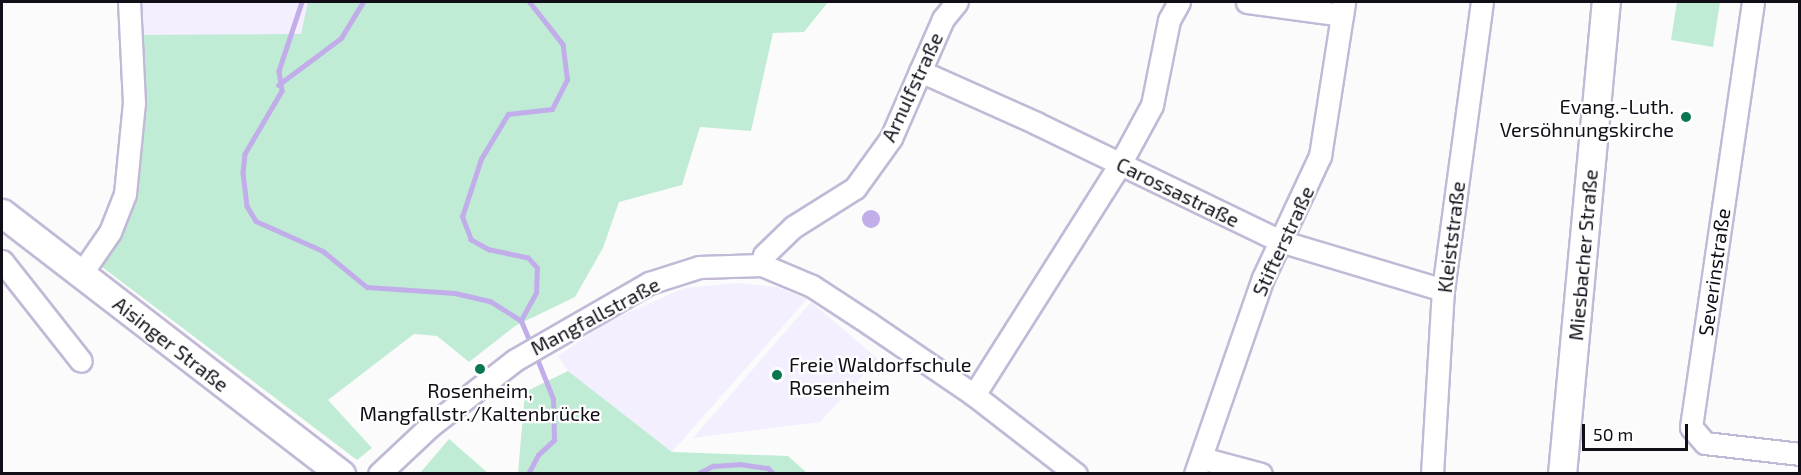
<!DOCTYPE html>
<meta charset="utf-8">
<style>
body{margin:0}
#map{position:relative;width:1801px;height:475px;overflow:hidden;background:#fbfbfb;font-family:"Exo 2",sans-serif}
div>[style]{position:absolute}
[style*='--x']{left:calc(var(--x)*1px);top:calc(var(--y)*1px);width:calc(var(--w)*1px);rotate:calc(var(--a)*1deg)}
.built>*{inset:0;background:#f4efff;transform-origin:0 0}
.green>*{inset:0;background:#c0ecd5}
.water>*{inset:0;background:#c0adea}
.round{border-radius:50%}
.stream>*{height:4.5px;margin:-2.25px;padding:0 2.25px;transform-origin:2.25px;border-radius:2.25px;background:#c0adea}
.roads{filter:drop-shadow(2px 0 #c2b9d7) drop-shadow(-2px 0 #c2b9d7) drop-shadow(0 2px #c2b9d7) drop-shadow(0 -2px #c2b9d7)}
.minor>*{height:21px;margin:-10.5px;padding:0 10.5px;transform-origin:10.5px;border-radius:10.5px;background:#fff}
.major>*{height:27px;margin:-13.5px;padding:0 13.5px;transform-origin:13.5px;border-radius:13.5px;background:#fff}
.dots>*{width:16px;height:16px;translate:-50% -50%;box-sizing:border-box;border:3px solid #fff;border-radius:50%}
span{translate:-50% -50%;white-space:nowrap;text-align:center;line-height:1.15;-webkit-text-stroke:4.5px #fff;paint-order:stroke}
.street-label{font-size:20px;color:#120e18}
.poi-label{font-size:20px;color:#120e18}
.right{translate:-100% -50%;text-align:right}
.left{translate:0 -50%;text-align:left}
.frame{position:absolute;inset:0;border:3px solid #120e18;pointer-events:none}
.scale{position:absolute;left:1582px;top:424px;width:106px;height:27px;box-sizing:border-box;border:3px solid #120e18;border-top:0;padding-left:8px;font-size:18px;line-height:21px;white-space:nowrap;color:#120e18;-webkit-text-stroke:4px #fff;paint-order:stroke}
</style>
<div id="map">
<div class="built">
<i style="left:124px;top:2px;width:184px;height:33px"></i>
<i style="clip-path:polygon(738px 283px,777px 287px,807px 299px,672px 452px,568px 371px,558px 356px,607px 322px,684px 288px)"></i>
<i style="clip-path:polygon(811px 302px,878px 359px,820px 422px,693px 438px)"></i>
</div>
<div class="green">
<i style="clip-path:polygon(308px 2px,828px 2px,804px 32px,773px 33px,751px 131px,700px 127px,682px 185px,619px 202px,603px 248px,575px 297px,515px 326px,469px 362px,437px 336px,414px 334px,328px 400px,372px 448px,357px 460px,102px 267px,121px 171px,127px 35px,301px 34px)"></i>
<i style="clip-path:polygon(1677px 2px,1720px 2px,1713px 47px,1671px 40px)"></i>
<i style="clip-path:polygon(568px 371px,672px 452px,788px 456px,807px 473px,518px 473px,525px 392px)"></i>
<i style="clip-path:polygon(449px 439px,488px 473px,420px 473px)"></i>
</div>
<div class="water">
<i class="round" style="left:862px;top:210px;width:18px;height:18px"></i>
</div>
<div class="stream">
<i style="--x:302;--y:2;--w:73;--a:108.4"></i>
<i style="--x:279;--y:71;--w:20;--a:81"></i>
<i style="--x:282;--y:91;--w:73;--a:120.4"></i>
<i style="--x:245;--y:154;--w:19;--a:96"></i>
<i style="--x:243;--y:173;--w:33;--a:83"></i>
<i style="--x:247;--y:206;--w:17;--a:59"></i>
<i style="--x:256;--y:221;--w:73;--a:24.1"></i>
<i style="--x:323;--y:251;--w:57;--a:39.3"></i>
<i style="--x:367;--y:287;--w:88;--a:3.9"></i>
<i style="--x:455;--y:293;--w:36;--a:13"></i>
<i style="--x:490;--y:301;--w:36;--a:32"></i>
<i style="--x:521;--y:320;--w:25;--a:67"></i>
<i style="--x:278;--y:85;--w:79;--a:-36.7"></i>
<i style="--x:341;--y:38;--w:42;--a:-58.6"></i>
<i style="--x:521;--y:320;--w:31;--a:-61"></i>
<i style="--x:536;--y:293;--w:25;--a:-88"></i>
<i style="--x:537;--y:268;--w:13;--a:-132"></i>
<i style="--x:528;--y:258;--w:40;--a:-168"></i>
<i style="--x:489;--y:250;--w:21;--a:-151"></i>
<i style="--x:471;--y:240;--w:25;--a:-111"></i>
<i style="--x:462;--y:217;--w:61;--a:-71.9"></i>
<i style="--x:481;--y:159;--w:52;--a:-59"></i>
<i style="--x:508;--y:114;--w:44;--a:-6.5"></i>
<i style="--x:552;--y:109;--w:33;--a:-63"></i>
<i style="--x:567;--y:80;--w:35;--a:-97"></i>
<i style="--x:563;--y:45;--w:55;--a:-128.3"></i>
<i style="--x:528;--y:474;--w:21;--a:-62"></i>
<i style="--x:538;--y:455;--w:22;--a:-43"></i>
<i style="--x:554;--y:440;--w:41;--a:-91.4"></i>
<i style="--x:553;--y:399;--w:48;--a:-111.8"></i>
<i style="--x:697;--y:474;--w:18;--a:-27"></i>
<i style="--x:713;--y:466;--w:26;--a:-4"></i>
<i style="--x:739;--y:464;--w:29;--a:8"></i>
<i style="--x:768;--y:468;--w:8;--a:45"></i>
</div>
<div class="roads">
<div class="minor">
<i style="--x:1247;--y:2;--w:96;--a:7.8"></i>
<i style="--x:1753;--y:2;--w:429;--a:98.3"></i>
<i style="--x:1691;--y:427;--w:21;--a:49"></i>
<i style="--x:1705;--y:443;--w:96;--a:6.6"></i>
<i style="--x:920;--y:71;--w:127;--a:24.1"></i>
<i style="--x:1036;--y:123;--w:271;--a:25.8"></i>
<i style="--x:1280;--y:241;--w:170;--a:16.7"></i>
<i style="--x:2;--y:261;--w:127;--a:51.7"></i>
<i style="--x:762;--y:265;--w:10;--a:-79"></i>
<i style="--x:764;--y:255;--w:40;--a:-44"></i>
<i style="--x:793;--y:227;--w:73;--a:-32.2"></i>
<i style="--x:855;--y:188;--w:62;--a:-54.2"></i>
<i style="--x:891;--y:138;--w:130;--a:-66.4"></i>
<i style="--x:943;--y:19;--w:22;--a:-51"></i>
<i style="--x:81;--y:274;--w:51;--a:-55.4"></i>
<i style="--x:110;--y:232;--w:41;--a:-68.5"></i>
<i style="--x:125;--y:194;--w:91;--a:-84.4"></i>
<i style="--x:134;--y:103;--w:101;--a:-92.8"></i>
<i style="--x:974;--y:395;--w:273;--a:-57.7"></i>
<i style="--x:1120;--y:164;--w:67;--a:-61.5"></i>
<i style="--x:1152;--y:105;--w:87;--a:-78.7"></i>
<i style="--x:1169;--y:20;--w:21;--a:-61"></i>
<i style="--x:1201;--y:458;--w:62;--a:14.9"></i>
<i style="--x:379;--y:474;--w:69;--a:-43.2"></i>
<i style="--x:429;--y:427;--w:109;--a:-37.9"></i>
<i style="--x:515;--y:360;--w:155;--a:-29.9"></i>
<i style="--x:649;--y:283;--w:52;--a:-17.7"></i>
<i style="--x:699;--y:267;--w:63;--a:-1.8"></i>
<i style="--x:762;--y:265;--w:54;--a:22.8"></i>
<i style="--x:812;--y:286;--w:69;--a:33.2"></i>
<i style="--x:870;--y:324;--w:126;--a:34.3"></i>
<i style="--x:974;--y:395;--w:129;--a:37.8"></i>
<i style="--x:1195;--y:474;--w:207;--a:-70.9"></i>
<i style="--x:1263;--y:278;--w:135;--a:-65"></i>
<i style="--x:1320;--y:156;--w:156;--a:-81.1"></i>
<i style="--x:1432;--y:474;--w:184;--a:-86.6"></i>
<i style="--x:1443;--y:290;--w:291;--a:-82.3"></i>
</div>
<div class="major">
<i style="--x:2;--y:213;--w:428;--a:37.6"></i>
<i style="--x:1562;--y:474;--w:474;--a:-84.7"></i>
</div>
</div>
<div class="dots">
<i style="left:1686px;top:117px;background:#0a7751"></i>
<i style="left:480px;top:369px;background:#0a7751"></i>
<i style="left:777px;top:375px;background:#0a7751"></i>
</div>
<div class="street-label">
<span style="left:912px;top:87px;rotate:-65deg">Arnulfstraße</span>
<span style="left:1178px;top:192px;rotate:26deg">Carossastraße</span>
<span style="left:1451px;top:237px;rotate:-83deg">Kleiststraße</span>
<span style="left:1283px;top:241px;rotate:-65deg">Stifterstraße</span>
<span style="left:1583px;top:255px;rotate:-85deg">Miesbacher Straße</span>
<span style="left:1714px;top:272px;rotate:-82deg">Severinstraße</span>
<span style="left:595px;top:316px;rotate:-28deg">Mangfallstraße</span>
<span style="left:171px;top:344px;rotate:38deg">Aisinger Straße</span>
</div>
<div class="poi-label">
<span class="right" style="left:1674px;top:118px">Evang.-Luth.<br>Versöhnungskirche</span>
<span class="left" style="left:789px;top:376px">Freie Waldorfschule<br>Rosenheim</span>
<span style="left:480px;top:402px">Rosenheim,<br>Mangfallstr./Kaltenbrücke</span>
</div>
<div class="frame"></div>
<div class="scale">50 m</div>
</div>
